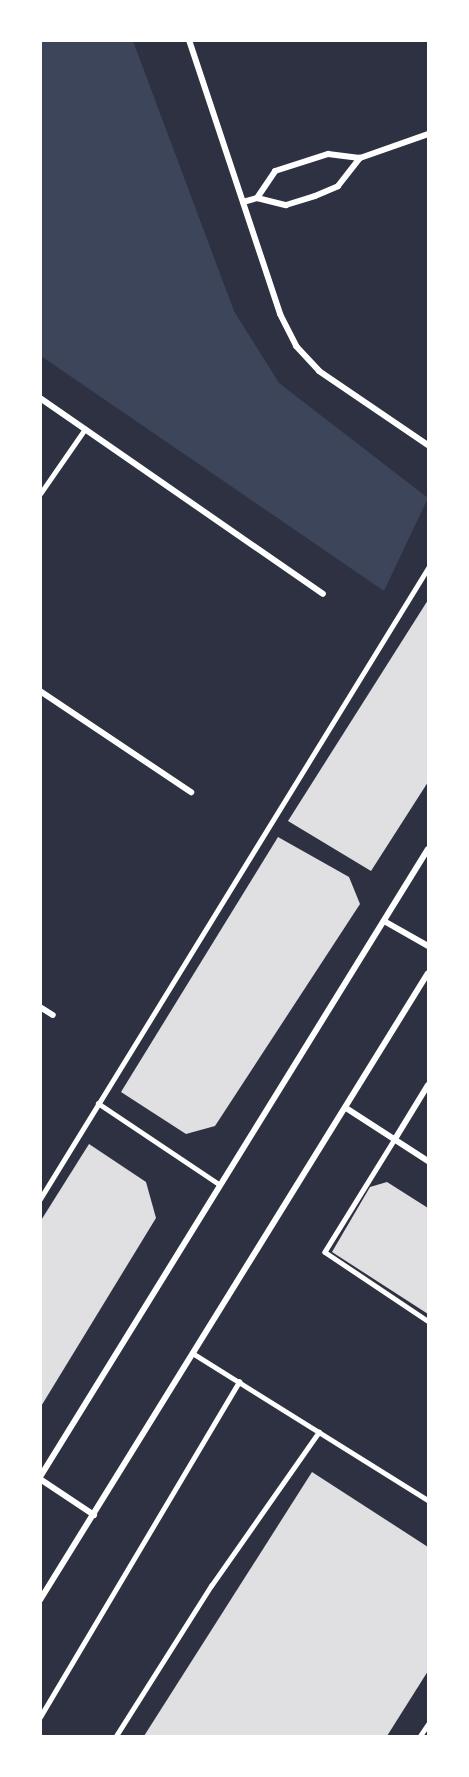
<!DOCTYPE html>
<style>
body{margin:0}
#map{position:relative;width:469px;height:1777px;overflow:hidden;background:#2d3142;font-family:Quicksand,sans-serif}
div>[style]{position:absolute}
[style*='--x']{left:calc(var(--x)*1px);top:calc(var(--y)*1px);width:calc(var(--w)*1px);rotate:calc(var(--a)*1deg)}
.green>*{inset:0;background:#3c4559}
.building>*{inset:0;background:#e0e0e3}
.service>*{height:4.5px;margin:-2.25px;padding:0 2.25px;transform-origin:2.25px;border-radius:2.25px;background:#fff}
.minor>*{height:6px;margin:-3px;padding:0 3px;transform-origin:3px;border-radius:3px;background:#fff}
span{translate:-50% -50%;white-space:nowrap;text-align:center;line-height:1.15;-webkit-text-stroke:6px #fff;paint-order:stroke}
.frame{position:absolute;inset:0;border:42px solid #fff;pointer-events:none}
</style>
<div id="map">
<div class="green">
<i style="clip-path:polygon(40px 41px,133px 41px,234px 311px,279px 383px,428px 498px,384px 591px,41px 356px)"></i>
</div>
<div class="building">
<i style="clip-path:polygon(428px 600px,428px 782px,371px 871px,288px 821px)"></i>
<i style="clip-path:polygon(278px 837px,349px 877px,360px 904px,215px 1126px,186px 1134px,121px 1092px)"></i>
<i style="clip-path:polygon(89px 1144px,146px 1182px,156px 1218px,40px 1408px,40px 1222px)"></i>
<i style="clip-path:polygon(387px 1182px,428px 1208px,428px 1314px,332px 1252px,370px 1187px)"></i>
<i style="clip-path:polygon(312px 1472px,428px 1547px,428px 1671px,387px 1736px,144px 1736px)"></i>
</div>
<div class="service">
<i style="--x:40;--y:494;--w:79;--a:-55.3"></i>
<i style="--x:98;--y:1103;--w:146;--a:33.8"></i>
<i style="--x:395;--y:1139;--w:133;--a:121.8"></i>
<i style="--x:325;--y:1252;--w:124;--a:33.8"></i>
<i style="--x:40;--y:1199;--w:741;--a:-58.41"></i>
<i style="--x:194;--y:1354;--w:276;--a:32"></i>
<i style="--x:40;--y:1717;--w:390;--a:-59.3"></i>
<i style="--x:116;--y:1736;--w:178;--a:-57.7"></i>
<i style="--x:211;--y:1586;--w:188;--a:-55"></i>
<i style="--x:420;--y:1736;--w:14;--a:-56"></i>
</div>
<div class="minor">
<i style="--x:189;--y:40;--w:289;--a:71.6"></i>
<i style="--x:280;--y:314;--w:36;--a:63"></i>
<i style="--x:296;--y:346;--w:34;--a:47"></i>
<i style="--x:319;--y:371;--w:132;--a:34.2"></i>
<i style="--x:257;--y:198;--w:32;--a:-56"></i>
<i style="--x:275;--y:171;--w:56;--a:-17.8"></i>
<i style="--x:328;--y:154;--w:32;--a:7"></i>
<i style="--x:360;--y:158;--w:72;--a:-19.4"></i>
<i style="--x:243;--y:202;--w:15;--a:-16"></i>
<i style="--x:257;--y:198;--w:30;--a:14"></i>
<i style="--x:286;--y:205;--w:30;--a:-17"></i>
<i style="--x:315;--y:196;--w:25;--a:-23"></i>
<i style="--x:338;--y:186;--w:36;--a:-52"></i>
<i style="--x:40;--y:398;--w:344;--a:34.7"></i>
<i style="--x:40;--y:691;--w:182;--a:33.8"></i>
<i style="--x:384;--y:921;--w:51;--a:29.6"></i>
<i style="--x:40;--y:1007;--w:15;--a:32"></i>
<i style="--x:346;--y:1108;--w:98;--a:32.9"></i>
<i style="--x:395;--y:1139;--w:63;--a:-58.6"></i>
<i style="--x:40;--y:1477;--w:738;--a:-58.29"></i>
<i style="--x:40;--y:1479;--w:65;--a:33.7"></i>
<i style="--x:40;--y:1600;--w:737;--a:-58.25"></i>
</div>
<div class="frame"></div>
</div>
